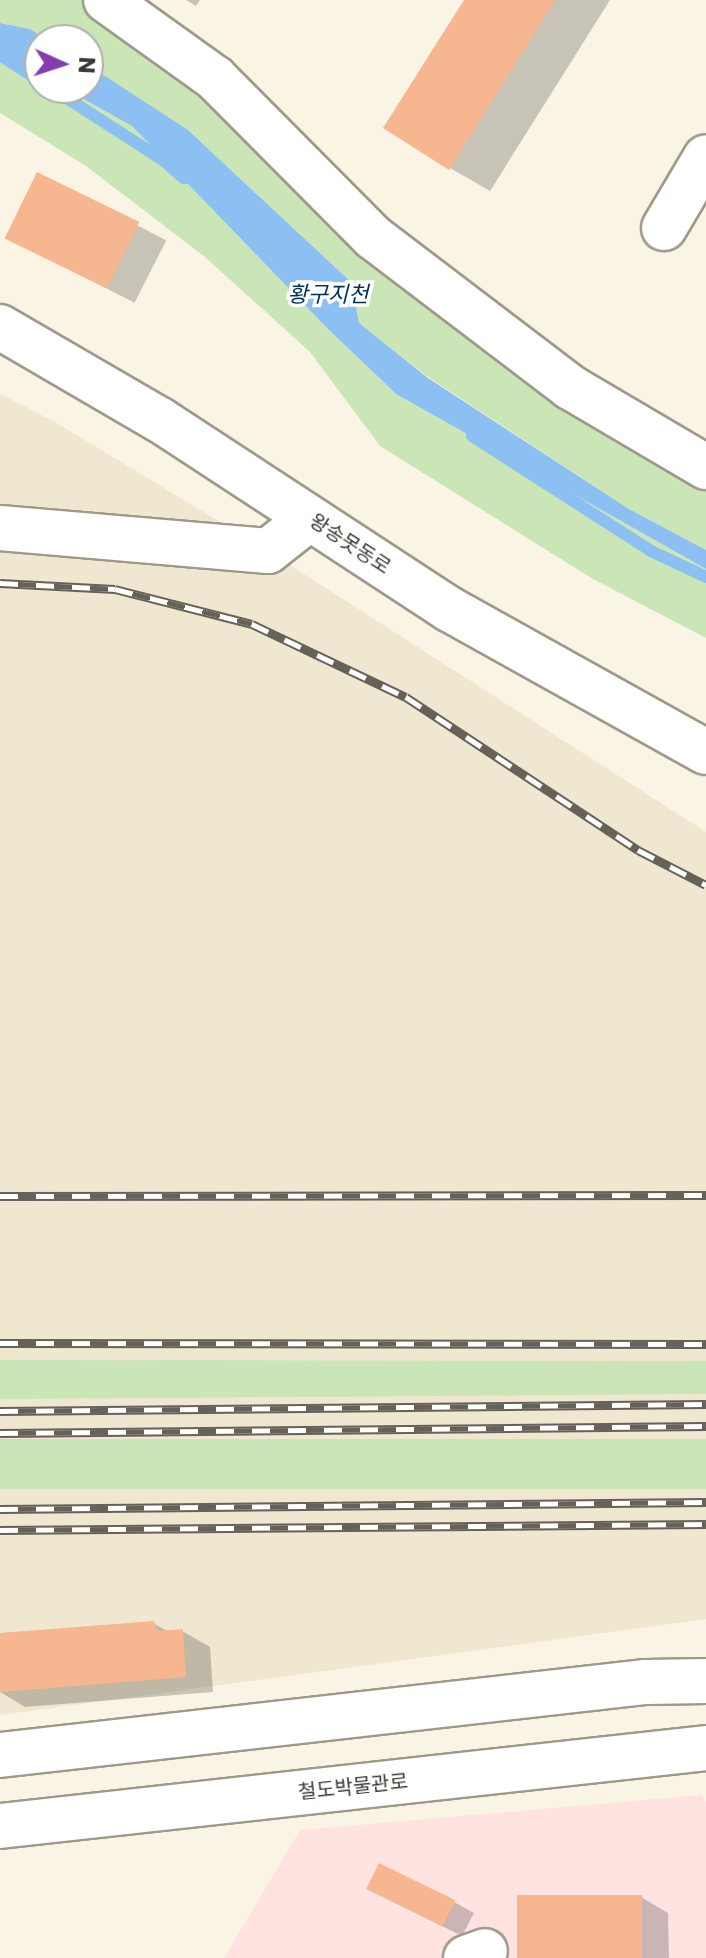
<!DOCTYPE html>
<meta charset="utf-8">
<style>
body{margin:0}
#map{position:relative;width:706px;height:1958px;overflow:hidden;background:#faf4e5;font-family:Poppins,"Noto Sans KR",sans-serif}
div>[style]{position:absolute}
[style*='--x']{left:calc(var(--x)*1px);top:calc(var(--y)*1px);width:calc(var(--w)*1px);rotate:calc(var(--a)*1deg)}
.industrial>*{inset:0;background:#fee3e1}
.built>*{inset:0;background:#efe7d0}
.green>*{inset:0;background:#cbe6b6;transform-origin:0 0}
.water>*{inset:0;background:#8cc0f3}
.shadow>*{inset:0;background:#0003;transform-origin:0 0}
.stream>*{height:12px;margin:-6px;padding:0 6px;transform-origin:6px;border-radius:6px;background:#8cc0f3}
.building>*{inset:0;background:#f6b68f;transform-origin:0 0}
.roads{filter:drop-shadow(2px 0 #9f998b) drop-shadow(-2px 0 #9f998b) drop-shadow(0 2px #9f998b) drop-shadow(0 -2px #9f998b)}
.minor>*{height:44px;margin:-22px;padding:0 22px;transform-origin:22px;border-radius:22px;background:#fff}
.rail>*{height:9px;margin-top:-4.5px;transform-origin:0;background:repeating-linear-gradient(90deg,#fff 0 18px,#66625a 0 36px);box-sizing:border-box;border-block:2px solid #66625a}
span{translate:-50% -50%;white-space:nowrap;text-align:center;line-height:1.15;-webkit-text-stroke:7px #fff;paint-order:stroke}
.street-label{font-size:20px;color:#3c3933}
.water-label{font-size:22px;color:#00335a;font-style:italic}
.north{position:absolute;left:24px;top:24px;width:80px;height:80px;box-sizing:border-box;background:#fff;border:2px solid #b1b0ad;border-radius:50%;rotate:93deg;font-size:22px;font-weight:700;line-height:32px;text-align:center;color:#3c3933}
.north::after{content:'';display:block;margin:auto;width:28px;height:36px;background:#843db0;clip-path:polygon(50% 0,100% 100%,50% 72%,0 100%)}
</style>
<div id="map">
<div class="industrial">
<i style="clip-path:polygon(702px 1795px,706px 1802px,706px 1958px,224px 1958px,300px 1830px)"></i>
</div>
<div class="built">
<i style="clip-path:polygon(0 394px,55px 422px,268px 551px,706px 832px,706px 1619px,0 1715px)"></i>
</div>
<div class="green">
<i style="clip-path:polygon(0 0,106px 0,300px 163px,706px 464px,706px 550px,629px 509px,428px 377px,358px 323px,351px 282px,188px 130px,88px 66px,88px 40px,48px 40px,30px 29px,0 23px)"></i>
<i style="clip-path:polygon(0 57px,40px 75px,40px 88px,64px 88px,132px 126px,327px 328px,396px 394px,706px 569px,706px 638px,593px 579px,380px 446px,310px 352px,205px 257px,86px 166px,0 113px)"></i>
<i style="clip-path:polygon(0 1360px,706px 1361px,706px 1394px,0 1399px)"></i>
<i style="left:706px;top:1439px;width:50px;height:706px;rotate:90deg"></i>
</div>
<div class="water">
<i style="clip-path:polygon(0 23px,30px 29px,48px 40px,40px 40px,40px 75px,0 57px)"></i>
<i style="clip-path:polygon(88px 65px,188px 130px,351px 282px,359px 323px,428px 378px,629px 509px,706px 550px,706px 569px,396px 394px,327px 328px,132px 126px,64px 88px,88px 88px)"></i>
</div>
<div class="shadow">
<i style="clip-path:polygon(186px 0,200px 0,196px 6px)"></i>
<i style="clip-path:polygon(466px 0,610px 0,490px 191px,450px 168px)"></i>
<i style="left:38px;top:175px;width:144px;height:70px;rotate:27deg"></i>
<i style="clip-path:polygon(153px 1623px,169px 1632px,182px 1631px,210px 1647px,213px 1692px,25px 1707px,0 1692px,0 1635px)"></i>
<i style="clip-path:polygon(641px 1897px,668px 1913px,669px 1958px,520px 1958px)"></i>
<i style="clip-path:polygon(389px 1900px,454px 1902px,474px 1913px,462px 1936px)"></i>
</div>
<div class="stream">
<i style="--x:0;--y:55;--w:48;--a:33"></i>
<i style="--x:51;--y:88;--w:133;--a:32.7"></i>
<i style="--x:163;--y:160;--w:28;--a:41"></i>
<i style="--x:472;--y:436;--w:213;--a:32.7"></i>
<i style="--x:651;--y:551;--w:61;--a:25.3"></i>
</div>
<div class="building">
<i style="clip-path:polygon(464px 0,555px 0,449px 170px,383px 128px)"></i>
<i style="left:37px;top:172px;width:114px;height:74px;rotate:26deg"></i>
<i style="clip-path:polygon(154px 1621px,158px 1631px,183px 1629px,186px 1677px,0 1692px,0 1633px)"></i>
<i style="left:379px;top:1863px;width:85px;height:29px;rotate:26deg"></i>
<i style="left:642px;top:1895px;width:63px;height:125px;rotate:90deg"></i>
</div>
<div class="roads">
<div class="minor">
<i style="--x:106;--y:0;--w:134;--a:35.6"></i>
<i style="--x:215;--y:78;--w:224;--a:45.2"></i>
<i style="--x:373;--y:237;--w:248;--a:37.3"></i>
<i style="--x:570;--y:387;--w:158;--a:30.5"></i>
<i style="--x:664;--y:228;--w:82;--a:-59.4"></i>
<i style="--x:0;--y:327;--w:185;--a:30.2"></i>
<i style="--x:160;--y:420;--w:345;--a:33.2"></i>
<i style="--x:449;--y:609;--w:294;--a:29.1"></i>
<i style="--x:0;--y:528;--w:269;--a:4.9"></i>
<i style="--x:268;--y:551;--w:53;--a:-38.2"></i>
<i style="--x:0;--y:1755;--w:650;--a:-6.45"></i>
<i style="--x:646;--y:1682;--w:60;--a:-1"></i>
<i style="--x:0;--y:1826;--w:710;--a:-6.3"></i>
<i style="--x:466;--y:1958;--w:20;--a:-20"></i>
</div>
</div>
<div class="rail">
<i style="--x:0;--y:583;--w:115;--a:3"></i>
<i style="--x:115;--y:589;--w:141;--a:14.3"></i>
<i style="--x:252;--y:624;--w:170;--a:25.4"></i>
<i style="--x:406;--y:697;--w:278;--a:33.4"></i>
<i style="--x:638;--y:850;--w:76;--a:27.2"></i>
<i style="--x:0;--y:1196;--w:706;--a:-0.08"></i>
<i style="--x:0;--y:1343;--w:706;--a:0.08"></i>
<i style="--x:0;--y:1411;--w:706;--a:-0.57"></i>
<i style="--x:0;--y:1433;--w:706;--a:-0.57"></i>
<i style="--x:0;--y:1509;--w:706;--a:-0.57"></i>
<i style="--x:0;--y:1530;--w:706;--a:-0.49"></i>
</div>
<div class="street-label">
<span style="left:350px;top:544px;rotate:33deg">왕송못동로</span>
<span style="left:353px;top:1787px;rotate:-6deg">철도박물관로</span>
</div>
<div class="water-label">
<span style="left:328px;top:295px">황구지천</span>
</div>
<div class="north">N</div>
</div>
